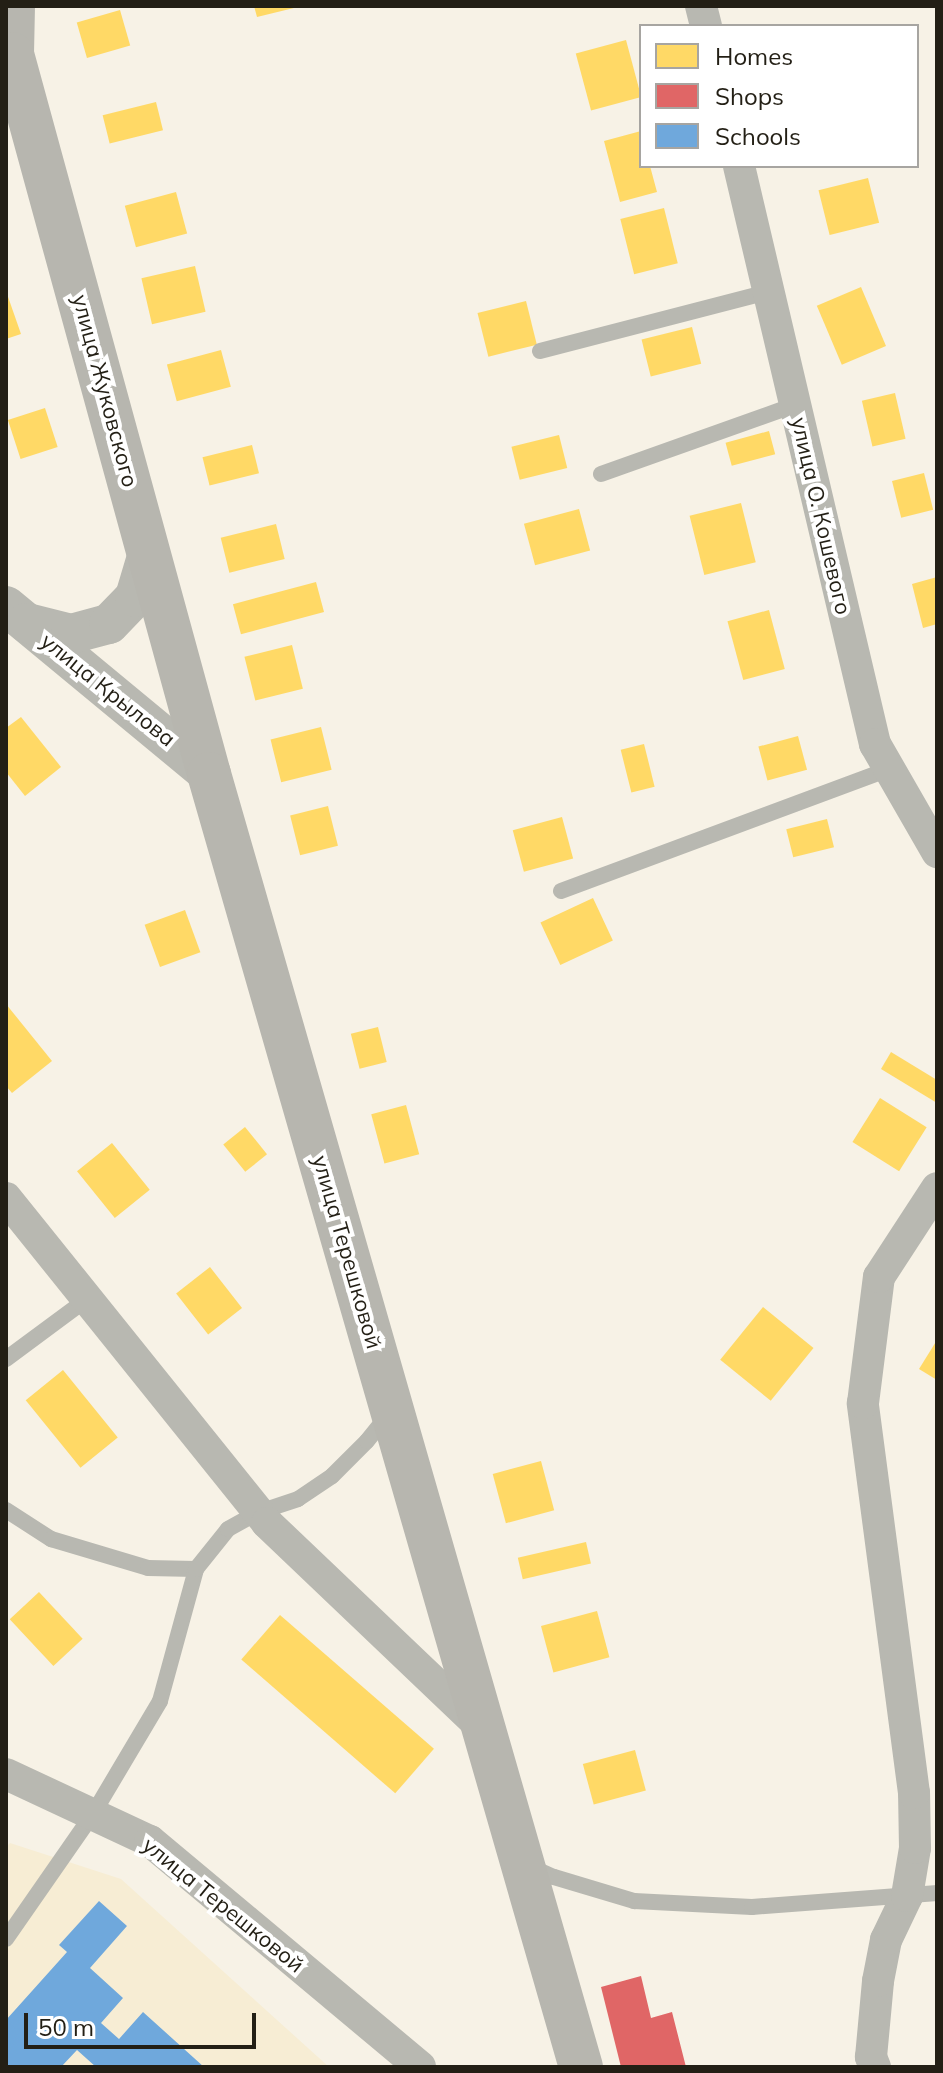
<!DOCTYPE html>
<meta charset="utf-8">
<style>
body{margin:0}
#map{position:relative;width:943px;height:2073px;overflow:hidden;background:#f7f2e6;font-family:Mulish,sans-serif}
div>[style]{position:absolute}
[style*='--x']{left:calc(var(--x)*1px);top:calc(var(--y)*1px);width:calc(var(--w)*1px);rotate:calc(var(--a)*1deg)}
.built>*{inset:0;background:#f7edd4}
.homes>*{inset:0;background:#ffd966;transform-origin:0 0}
.shops>*{inset:0;background:#e06666}
.schools>*{inset:0;background:#6fa8dc}
.service>*{height:16px;margin:-8px;padding:0 8px;transform-origin:8px;border-radius:8px;background:#b8b8b1}
.minor>*{height:32px;margin:-16px;padding:0 16px;transform-origin:16px;border-radius:16px;background:#b8b8b1}
.tertiary>*{height:40px;margin:-20px;padding:0 20px;transform-origin:20px;border-radius:20px;background:#b8b8b1}
.secondary>*{height:44px;margin:-22px;padding:0 22px;transform-origin:22px;border-radius:22px;background:#b7b6af}
span{translate:-50% -50%;white-space:nowrap;text-align:center;line-height:1.15;-webkit-text-stroke:8px #fff;paint-order:stroke}
.street-label{font-size:22px;color:#231f15}
.frame{position:absolute;inset:0;border:8px solid #231f15;pointer-events:none}
.legend{position:absolute;left:639px;top:24px;width:280px;height:144px;box-sizing:border-box;background:#fff;border:2px solid #a7a5a1;margin:0;padding:10px 14px;list-style:none;font-size:24px;color:#231f15}
.legend li{display:flex;align-items:center;gap:16px;height:40px}
.legend b{width:40px;border:2px solid #a7a5a1}
.scale{position:absolute;left:24px;top:2013px;width:232px;height:36px;box-sizing:border-box;border:4px solid #231f15;border-top:0;padding-left:10px;font-size:24px;line-height:28px;white-space:nowrap;color:#231f15;-webkit-text-stroke:6px #fff;paint-order:stroke}
</style>
<div id="map">
<div class="built">
<i style="clip-path:polygon(10px 1843px,121px 1879px,329px 2067px,6px 2067px,6px 1847px)"></i>
</div>
<div class="homes">
<i style="clip-path:polygon(254px 6px,298px 6px,298px 7px,257px 17px)"></i>
<i style="left:120px;top:10px;width:37px;height:45px;rotate:74deg"></i>
<i style="left:626px;top:40px;width:59px;height:52px;rotate:75deg"></i>
<i style="left:156px;top:102px;width:29px;height:55px;rotate:76deg"></i>
<i style="clip-path:polygon(641px 131px,641px 166px,650px 166px,657px 192px,620px 202px,604px 141px)"></i>
<i style="left:868px;top:178px;width:46px;height:51px;rotate:76deg"></i>
<i style="left:176px;top:192px;width:43px;height:53px;rotate:75deg"></i>
<i style="left:664px;top:208px;width:57px;height:45px;rotate:76deg"></i>
<i style="left:195px;top:266px;width:47px;height:55px;rotate:77deg"></i>
<i style="left:861px;top:287px;width:64px;height:48px;rotate:67deg"></i>
<i style="clip-path:polygon(6px 291px,21px 334px,6px 339px)"></i>
<i style="left:526px;top:301px;width:45px;height:50px;rotate:76deg"></i>
<i style="left:692px;top:327px;width:38px;height:52px;rotate:76deg"></i>
<i style="left:221px;top:350px;width:38px;height:56px;rotate:75deg"></i>
<i style="left:895px;top:393px;width:47px;height:34px;rotate:77deg"></i>
<i style="left:45px;top:408px;width:41px;height:39px;rotate:72deg"></i>
<i style="left:769px;top:431px;width:24px;height:45px;rotate:75deg"></i>
<i style="left:559px;top:435px;width:34px;height:49px;rotate:76deg"></i>
<i style="left:252px;top:445px;width:29px;height:51px;rotate:76deg"></i>
<i style="left:924px;top:473px;width:38px;height:33px;rotate:76deg"></i>
<i style="left:741px;top:503px;width:61px;height:53px;rotate:76deg"></i>
<i style="left:579px;top:509px;width:43px;height:57px;rotate:75deg"></i>
<i style="left:276px;top:524px;width:36px;height:57px;rotate:76deg"></i>
<i style="clip-path:polygon(937px 577px,937px 624px,923px 628px,912px 584px)"></i>
<i style="left:316px;top:582px;width:31px;height:86px;rotate:75deg"></i>
<i style="left:769px;top:610px;width:61px;height:43px;rotate:75deg"></i>
<i style="left:292px;top:645px;width:45px;height:49px;rotate:76deg"></i>
<i style="clip-path:polygon(21px 717px,61px 767px,25px 796px,6px 772px,6px 728px)"></i>
<i style="left:321px;top:727px;width:44px;height:52px;rotate:76deg"></i>
<i style="left:798px;top:736px;width:35px;height:41px;rotate:75deg"></i>
<i style="left:644px;top:744px;width:44px;height:24px;rotate:76deg"></i>
<i style="left:328px;top:806px;width:41px;height:39px;rotate:76deg"></i>
<i style="left:562px;top:817px;width:43px;height:51px;rotate:75deg"></i>
<i style="left:827px;top:819px;width:29px;height:42px;rotate:76deg"></i>
<i style="left:593px;top:898px;width:47px;height:58px;rotate:65deg"></i>
<i style="left:185px;top:910px;width:45px;height:43px;rotate:70deg"></i>
<i style="clip-path:polygon(6px 1004px,52px 1061px,12px 1093px,6px 1086px)"></i>
<i style="left:378px;top:1027px;width:36px;height:28px;rotate:76deg"></i>
<i style="clip-path:polygon(891px 1052px,937px 1080px,937px 1103px,881px 1069px)"></i>
<i style="left:880px;top:1098px;width:55px;height:52px;rotate:32deg"></i>
<i style="left:406px;top:1105px;width:51px;height:36px;rotate:75deg"></i>
<i style="left:245px;top:1127px;width:35px;height:28px;rotate:51deg"></i>
<i style="left:112px;top:1143px;width:60px;height:45px;rotate:51deg"></i>
<i style="left:210px;top:1267px;width:52px;height:43px;rotate:52deg"></i>
<i style="left:763px;top:1307px;width:65px;height:68px;rotate:39deg"></i>
<i style="clip-path:polygon(937px 1340px,937px 1380px,919px 1369px)"></i>
<i style="left:63px;top:1370px;width:87px;height:48px;rotate:51deg"></i>
<i style="left:541px;top:1461px;width:51px;height:50px;rotate:75deg"></i>
<i style="left:586px;top:1542px;width:22px;height:70px;rotate:77deg"></i>
<i style="left:39px;top:1592px;width:64px;height:40px;rotate:47deg"></i>
<i style="left:597px;top:1611px;width:48px;height:58px;rotate:75deg"></i>
<i style="left:280px;top:1615px;width:204px;height:59px;rotate:41deg"></i>
<i style="left:635px;top:1750px;width:42px;height:54px;rotate:75deg"></i>
</div>
<div class="shops">
<i style="clip-path:polygon(641px 1976px,651px 2018px,672px 2012px,686px 2067px,621px 2067px,601px 1987px)"></i>
</div>
<div class="schools">
<i style="clip-path:polygon(99px 1901px,127px 1926px,90px 1968px,123px 1998px,101px 2023px,119px 2039px,143px 2012px,204px 2067px,96px 2067px,77px 2050px,61px 2067px,6px 2067px,6px 2020px,67px 1952px,59px 1945px)"></i>
</div>
<div class="service">
<i style="--x:540;--y:351;--w:236;--a:-14.5"></i>
<i style="--x:601;--y:474;--w:206;--a:-19.6"></i>
<i style="--x:561;--y:891;--w:350;--a:-20.4"></i>
<i style="--x:6;--y:1359;--w:101;--a:-36.5"></i>
<i style="--x:6;--y:1510;--w:54;--a:32.8"></i>
<i style="--x:51;--y:1539;--w:101;--a:16.6"></i>
<i style="--x:148;--y:1568;--w:48;--a:1.2"></i>
<i style="--x:529;--y:1866;--w:27;--a:24"></i>
<i style="--x:554;--y:1877;--w:84;--a:16.7"></i>
<i style="--x:634;--y:1901;--w:118;--a:2.9"></i>
<i style="--x:752;--y:1907;--w:186;--a:-4.3"></i>
<i style="--x:6;--y:1939;--w:152;--a:-55.2"></i>
<i style="--x:93;--y:1814;--w:131;--a:-59.3"></i>
<i style="--x:160;--y:1701;--w:137;--a:-74.7"></i>
<i style="--x:196;--y:1569;--w:51;--a:-51.3"></i>
<i style="--x:228;--y:1529;--w:35;--a:-29"></i>
<i style="--x:259;--y:1512;--w:41;--a:-18.4"></i>
<i style="--x:298;--y:1499;--w:41;--a:-34.1"></i>
<i style="--x:332;--y:1476;--w:49;--a:-45"></i>
<i style="--x:367;--y:1441;--w:32;--a:-51"></i>
</div>
<div class="minor">
<i style="--x:701;--y:6;--w:21;--a:76"></i>
<i style="--x:739;--y:166;--w:594;--a:76.76"></i>
<i style="--x:875;--y:744;--w:125;--a:60.1"></i>
<i style="--x:6;--y:1198;--w:417;--a:51.2"></i>
<i style="--x:267;--y:1523;--w:297;--a:43.6"></i>
<i style="--x:6;--y:1774;--w:159;--a:25"></i>
<i style="--x:150;--y:1841;--w:352;--a:39.9"></i>
<i style="--x:875;--y:2067;--w:11;--a:-112"></i>
<i style="--x:871;--y:2057;--w:76;--a:-84.7"></i>
<i style="--x:878;--y:1981;--w:42;--a:-79"></i>
<i style="--x:886;--y:1940;--w:49;--a:-64.5"></i>
<i style="--x:907;--y:1896;--w:49;--a:-80.5"></i>
<i style="--x:915;--y:1848;--w:55;--a:-91"></i>
<i style="--x:914;--y:1793;--w:393;--a:-97.5"></i>
<i style="--x:863;--y:1403;--w:127;--a:-82.8"></i>
<i style="--x:879;--y:1277;--w:106;--a:-56.9"></i>
</div>
<div class="tertiary">
<i style="--x:6;--y:606;--w:264;--a:39.6"></i>
<i style="--x:27;--y:623;--w:45;--a:14"></i>
<i style="--x:71;--y:634;--w:39;--a:-15"></i>
<i style="--x:109;--y:624;--w:37;--a:-46"></i>
<i style="--x:135;--y:597;--w:49;--a:-73.4"></i>
</div>
<div class="secondary">
<i style="--x:13;--y:6;--w:48;--a:91.2"></i>
<i style="--x:12;--y:54;--w:746;--a:74.7"></i>
<i style="--x:209;--y:774;--w:1345;--a:73.95"></i>
</div>
<div class="street-label">
<span style="left:105px;top:391px;rotate:75deg">улица Жуковского</span>
<span style="left:821px;top:516px;rotate:77deg">улица О. Кошевого</span>
<span style="left:108px;top:690px;rotate:39deg">улица Крылова</span>
<span style="left:347px;top:1252px;rotate:74deg">улица Терешковой</span>
<span style="left:223px;top:1905px;rotate:39deg">улица Терешковой</span>
</div>
<div class="frame"></div>
<ul class="legend">
<li><b style="height:22px;background:#ffd966"></b>Homes</li>
<li><b style="height:22px;background:#e06666"></b>Shops</li>
<li><b style="height:22px;background:#6fa8dc"></b>Schools</li>
</ul>
<div class="scale">50 m</div>
</div>
